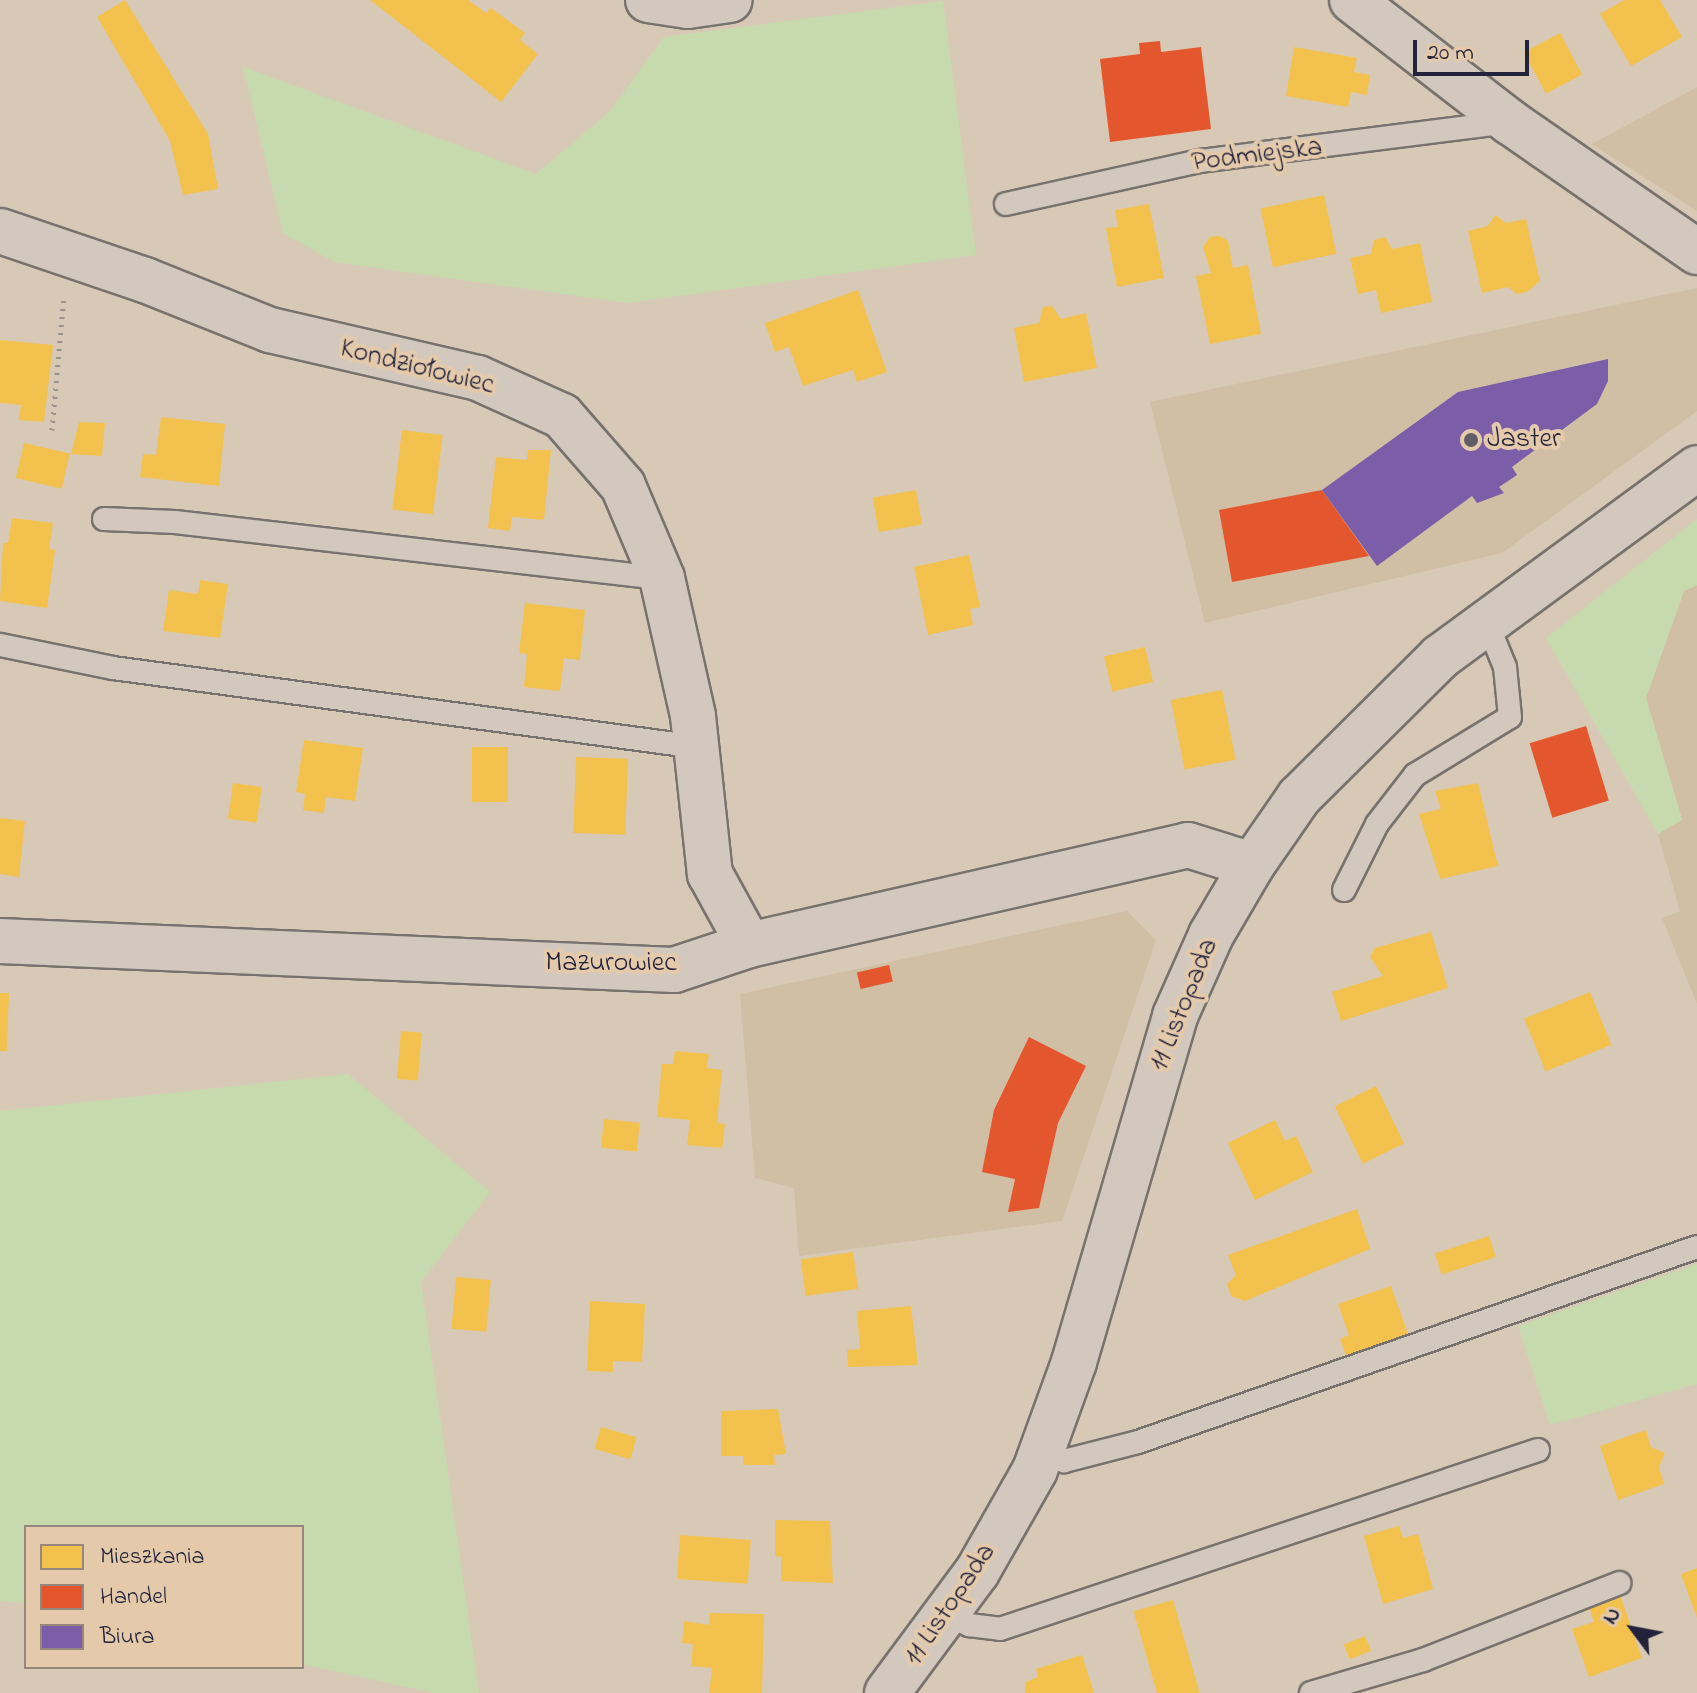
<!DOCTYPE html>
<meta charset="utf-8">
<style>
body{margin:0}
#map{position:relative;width:1697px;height:1693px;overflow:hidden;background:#d8c9b6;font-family:"Indie Flower",sans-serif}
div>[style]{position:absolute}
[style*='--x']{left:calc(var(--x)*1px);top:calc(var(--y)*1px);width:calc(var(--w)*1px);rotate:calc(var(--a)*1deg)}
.built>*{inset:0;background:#d0bea5}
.green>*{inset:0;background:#c7daad}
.homes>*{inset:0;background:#f2c14e;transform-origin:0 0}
.shops>*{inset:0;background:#e4572e;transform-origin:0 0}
.offices>*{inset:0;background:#7b5ea7}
.path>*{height:5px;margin-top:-2.5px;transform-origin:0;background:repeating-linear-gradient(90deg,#99938d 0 2px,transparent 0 8px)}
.roads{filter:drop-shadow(2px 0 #78726e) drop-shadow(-2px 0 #78726e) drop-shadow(0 2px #78726e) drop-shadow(0 -2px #78726e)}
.lane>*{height:22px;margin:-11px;padding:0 11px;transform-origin:11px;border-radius:11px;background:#d2c8bd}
.street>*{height:44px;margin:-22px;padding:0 22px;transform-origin:22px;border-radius:22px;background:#d2c8bd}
.secondary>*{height:44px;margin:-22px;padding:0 22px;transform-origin:22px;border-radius:22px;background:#d2c8bd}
.dots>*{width:22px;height:22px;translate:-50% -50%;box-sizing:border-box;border:4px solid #e4caab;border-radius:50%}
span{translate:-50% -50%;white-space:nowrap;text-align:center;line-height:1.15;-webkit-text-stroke:8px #e4caab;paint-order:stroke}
.street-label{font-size:28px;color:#22223b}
.poi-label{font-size:28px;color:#22223b}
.left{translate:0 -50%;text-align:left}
.legend{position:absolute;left:24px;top:1525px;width:280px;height:144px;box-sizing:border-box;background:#e4caab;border:2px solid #96877e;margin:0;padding:10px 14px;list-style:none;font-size:24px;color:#22223b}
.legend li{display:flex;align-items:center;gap:16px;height:40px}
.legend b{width:40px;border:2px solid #96877e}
.north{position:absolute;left:1593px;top:1589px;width:80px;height:80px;-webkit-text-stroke:6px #e4caab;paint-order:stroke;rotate:302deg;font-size:22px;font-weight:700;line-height:32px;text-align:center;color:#22223b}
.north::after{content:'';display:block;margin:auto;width:28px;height:36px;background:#22223b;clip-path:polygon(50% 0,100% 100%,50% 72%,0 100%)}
.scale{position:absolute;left:1413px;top:40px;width:116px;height:36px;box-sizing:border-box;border:4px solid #22223b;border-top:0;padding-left:10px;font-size:24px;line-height:28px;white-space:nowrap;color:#22223b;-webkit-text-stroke:6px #e4caab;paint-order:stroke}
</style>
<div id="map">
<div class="built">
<i style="clip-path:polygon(1697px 87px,1697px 211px,1592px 144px)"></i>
<i style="clip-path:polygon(1697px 288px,1697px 411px,1502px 553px,1205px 623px,1150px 402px)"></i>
<i style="clip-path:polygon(1697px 585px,1697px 1004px,1662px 918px,1680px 911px,1658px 834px,1682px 819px,1646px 698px,1684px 591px)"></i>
<i style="clip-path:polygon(1127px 911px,1156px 940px,1062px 1221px,799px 1256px,794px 1188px,755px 1178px,740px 994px)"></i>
</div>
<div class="green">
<i style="clip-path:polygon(943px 1px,976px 255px,627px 303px,334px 262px,283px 233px,243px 67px,536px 174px,609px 112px,664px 37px)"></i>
<i style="clip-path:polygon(1697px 519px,1697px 585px,1684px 591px,1646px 698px,1682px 820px,1658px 834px,1546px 638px)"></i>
<i style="clip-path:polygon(348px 1074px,490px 1192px,421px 1282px,479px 1693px,434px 1693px,302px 1664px,302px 1527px,26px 1527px,26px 1603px,0 1601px,0 1111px)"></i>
<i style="clip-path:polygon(1697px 1264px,1697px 1384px,1550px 1425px,1518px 1326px)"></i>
</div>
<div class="homes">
<i style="clip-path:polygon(125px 0,208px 134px,218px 189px,183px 195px,170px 141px,97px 17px)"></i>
<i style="clip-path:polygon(370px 0,468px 0,486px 13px,491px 8px,525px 33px,520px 40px,538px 54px,501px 102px)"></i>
<i style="clip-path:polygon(1624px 0,1660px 0,1682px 37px,1631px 66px,1600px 14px)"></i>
<i style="left:1560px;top:33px;width:47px;height:41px;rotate:62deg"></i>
<i style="clip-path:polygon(1294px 47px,1357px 58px,1354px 72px,1370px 75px,1367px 95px,1351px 92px,1348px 107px,1286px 96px)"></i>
<i style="left:1324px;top:195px;width:60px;height:65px;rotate:78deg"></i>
<i style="clip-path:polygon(1149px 204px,1164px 278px,1117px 287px,1106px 228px,1118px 227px,1115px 210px)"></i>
<i style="clip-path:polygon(1495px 215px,1506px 223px,1526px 219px,1540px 281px,1527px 292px,1517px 294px,1508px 287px,1482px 293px,1468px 231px,1488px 226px)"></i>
<i style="clip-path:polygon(1220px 236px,1228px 241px,1233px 268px,1248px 265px,1261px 334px,1210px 344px,1196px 276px,1211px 273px,1203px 247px,1210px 237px)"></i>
<i style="clip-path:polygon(1385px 237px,1392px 249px,1420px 243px,1432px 302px,1381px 313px,1376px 290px,1358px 294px,1350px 258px,1371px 254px,1374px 240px)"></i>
<i style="clip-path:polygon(858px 290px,887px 372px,857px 382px,853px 370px,803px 386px,789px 347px,775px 352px,765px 323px)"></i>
<i style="clip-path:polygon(1052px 306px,1061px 319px,1086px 313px,1097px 368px,1024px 382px,1014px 328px,1039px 323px,1043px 307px)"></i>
<i style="clip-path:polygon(0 340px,53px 345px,44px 422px,19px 420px,21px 405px,0 403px)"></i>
<i style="clip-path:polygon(161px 417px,225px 424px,219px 486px,140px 477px,143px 454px,156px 455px)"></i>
<i style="clip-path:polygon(79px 422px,105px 423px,102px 456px,71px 454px)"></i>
<i style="left:402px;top:430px;width:41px;height:80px;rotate:7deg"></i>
<i style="left:24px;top:443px;width:47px;height:36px;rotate:13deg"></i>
<i style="clip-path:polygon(528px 450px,551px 450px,544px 520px,512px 517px,510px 531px,488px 528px,496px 457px,527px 460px)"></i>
<i style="left:916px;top:490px;width:35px;height:44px;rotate:80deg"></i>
<i style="clip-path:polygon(12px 518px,53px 523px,49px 549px,55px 550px,47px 608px,0 601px,3px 543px,8px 543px)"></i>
<i style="clip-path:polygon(969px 555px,980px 607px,970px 609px,973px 625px,928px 635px,914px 567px)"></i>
<i style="clip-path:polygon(200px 580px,228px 584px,220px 638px,163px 631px,169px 590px,198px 594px)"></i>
<i style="clip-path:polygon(525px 603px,585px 610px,580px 660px,564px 658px,560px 691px,524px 687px,527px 654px,519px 653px)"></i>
<i style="left:1145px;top:647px;width:36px;height:42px;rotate:77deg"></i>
<i style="left:1222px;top:690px;width:71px;height:52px;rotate:79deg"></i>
<i style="clip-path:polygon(304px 740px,363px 748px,355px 801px,326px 797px,324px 813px,303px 810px,305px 794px,296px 792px)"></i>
<i style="left:472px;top:747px;width:36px;height:55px"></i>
<i style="left:576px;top:757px;width:52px;height:76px;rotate:2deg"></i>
<i style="left:233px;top:783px;width:29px;height:36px;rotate:8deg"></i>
<i style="clip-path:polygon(1478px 783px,1498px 866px,1440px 879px,1419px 814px,1441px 809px,1435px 791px)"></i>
<i style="clip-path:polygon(0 818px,25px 821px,19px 877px,0 874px)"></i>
<i style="clip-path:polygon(1431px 932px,1448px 988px,1341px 1021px,1332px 992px,1383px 976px,1370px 957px,1375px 948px)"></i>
<i style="left:1590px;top:992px;width:57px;height:71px;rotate:68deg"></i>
<i style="clip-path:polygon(0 993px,9px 993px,7px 1051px,0 1051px)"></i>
<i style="left:401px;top:1031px;width:21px;height:48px;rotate:5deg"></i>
<i style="clip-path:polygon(675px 1051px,709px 1054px,707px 1068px,722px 1070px,717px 1123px,725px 1124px,722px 1148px,687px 1145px,690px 1120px,657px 1117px,662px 1064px,673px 1064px)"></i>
<i style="left:1376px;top:1086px;width:64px;height:46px;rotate:64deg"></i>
<i style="left:604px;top:1119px;width:36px;height:29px;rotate:6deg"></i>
<i style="clip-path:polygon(1275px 1120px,1285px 1141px,1296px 1136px,1313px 1172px,1255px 1200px,1228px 1143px)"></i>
<i style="clip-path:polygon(1357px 1209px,1370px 1249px,1245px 1301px,1231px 1296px,1227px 1284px,1236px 1275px,1228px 1255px)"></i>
<i style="left:1489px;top:1236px;width:22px;height:57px;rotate:72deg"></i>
<i style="left:853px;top:1252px;width:37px;height:53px;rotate:82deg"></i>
<i style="left:456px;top:1277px;width:35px;height:52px;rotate:5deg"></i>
<i style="clip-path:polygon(1391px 1286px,1408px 1334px,1346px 1356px,1340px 1339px,1349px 1335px,1338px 1304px)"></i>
<i style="clip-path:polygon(590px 1301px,645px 1304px,642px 1362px,613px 1361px,613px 1372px,587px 1371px)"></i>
<i style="clip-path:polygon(911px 1306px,918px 1365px,848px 1367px,847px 1350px,860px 1349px,857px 1311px)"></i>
<i style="clip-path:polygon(778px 1409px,786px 1454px,774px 1455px,775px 1465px,743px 1465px,743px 1456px,721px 1456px,721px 1411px)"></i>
<i style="left:601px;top:1427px;width:37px;height:23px;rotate:16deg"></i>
<i style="clip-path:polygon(1646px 1430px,1651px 1447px,1665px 1453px,1659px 1467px,1664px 1484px,1618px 1500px,1600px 1446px)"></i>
<i style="clip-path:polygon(775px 1520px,830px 1521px,833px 1583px,781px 1581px,781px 1557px,775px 1556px)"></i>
<i style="clip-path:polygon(1399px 1526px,1403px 1538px,1418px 1534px,1433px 1589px,1383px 1604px,1364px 1536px)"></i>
<i style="left:680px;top:1535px;width:71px;height:44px;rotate:4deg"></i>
<i style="clip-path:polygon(1697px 1568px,1697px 1618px,1681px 1574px)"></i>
<i style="clip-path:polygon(1620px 1595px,1642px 1658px,1589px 1677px,1572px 1629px,1594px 1622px,1589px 1607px)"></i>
<i style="left:1173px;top:1600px;width:97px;height:41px;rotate:74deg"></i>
<i style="clip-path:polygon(710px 1613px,764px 1614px,762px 1693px,709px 1693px,712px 1668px,691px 1666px,693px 1644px,682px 1643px,684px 1621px,709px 1625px)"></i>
<i style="left:1365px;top:1636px;width:16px;height:23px;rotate:68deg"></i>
<i style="clip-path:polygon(1082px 1655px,1094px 1693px,1025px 1693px,1026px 1682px,1038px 1677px,1036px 1669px)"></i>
</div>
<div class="shops">
<i style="clip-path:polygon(1160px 41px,1161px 52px,1201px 47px,1211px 129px,1110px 142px,1100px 59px,1140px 54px,1139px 43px)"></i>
<i style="clip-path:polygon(1322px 490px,1369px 556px,1232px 582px,1219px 510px)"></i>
<i style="left:1586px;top:726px;width:78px;height:59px;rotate:73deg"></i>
<i style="left:889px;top:965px;width:17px;height:33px;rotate:77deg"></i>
<i style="clip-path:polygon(1029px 1037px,1086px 1066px,1058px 1123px,1039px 1208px,1008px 1212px,1015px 1179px,982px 1172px,994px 1110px)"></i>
</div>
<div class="offices">
<i style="clip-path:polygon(1608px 359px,1608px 381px,1597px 404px,1512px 467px,1517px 475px,1499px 487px,1504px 493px,1477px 503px,1472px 496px,1377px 566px,1322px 490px,1458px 392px)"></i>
</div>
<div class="path">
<i style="--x:52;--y:430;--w:135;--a:-84.9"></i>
</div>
<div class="roads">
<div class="lane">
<i style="--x:1006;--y:204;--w:199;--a:-12.5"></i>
<i style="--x:1200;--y:161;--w:312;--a:-7.2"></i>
<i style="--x:104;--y:519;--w:71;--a:2.4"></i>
<i style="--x:175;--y:522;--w:490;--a:6.6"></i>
<i style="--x:0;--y:645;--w:115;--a:11.5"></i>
<i style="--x:113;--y:668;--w:589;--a:7.7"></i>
<i style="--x:1344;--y:890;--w:74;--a:-63.4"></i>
<i style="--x:1377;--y:824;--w:62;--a:-52.2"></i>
<i style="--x:1415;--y:775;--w:111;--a:-31.4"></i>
<i style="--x:1510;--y:717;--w:50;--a:-95.7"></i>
<i style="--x:1505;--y:667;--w:48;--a:-112.2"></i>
<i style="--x:1042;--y:1450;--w:25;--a:27"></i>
<i style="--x:1064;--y:1461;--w:76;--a:-14.4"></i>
<i style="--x:1138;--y:1442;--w:592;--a:-19.23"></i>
<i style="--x:948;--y:1614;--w:24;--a:28"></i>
<i style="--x:969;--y:1625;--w:31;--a:7"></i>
<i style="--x:1000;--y:1629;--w:567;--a:-18.4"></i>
<i style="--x:1311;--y:1693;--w:117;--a:-16.4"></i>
<i style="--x:1423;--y:1660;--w:211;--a:-21.4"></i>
</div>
<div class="street">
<i style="--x:648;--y:0;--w:40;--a:8.5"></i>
<i style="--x:688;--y:6;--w:42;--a:-8.1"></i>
<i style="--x:1352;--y:0;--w:200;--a:37.7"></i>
<i style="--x:1510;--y:122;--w:228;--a:34.8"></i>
<i style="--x:0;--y:231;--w:153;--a:18.7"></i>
<i style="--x:145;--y:280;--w:135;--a:21.8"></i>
<i style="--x:270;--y:330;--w:213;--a:13"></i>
<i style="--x:478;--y:378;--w:92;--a:24.3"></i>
<i style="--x:562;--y:416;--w:93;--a:48.9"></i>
<i style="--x:623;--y:486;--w:100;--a:67"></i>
<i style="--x:662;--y:578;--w:141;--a:77.3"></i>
<i style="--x:693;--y:716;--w:159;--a:83.9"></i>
<i style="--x:710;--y:874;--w:81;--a:61.2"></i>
<i style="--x:0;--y:941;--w:675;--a:2.46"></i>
<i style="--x:674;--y:970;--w:79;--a:-18.4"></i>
<i style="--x:749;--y:945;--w:450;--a:-12.8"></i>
<i style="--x:1188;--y:845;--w:67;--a:17.4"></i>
</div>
<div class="secondary">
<i style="--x:887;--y:1693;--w:151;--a:-53.4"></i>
<i style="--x:977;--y:1572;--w:117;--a:-60.4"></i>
<i style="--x:1035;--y:1470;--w:115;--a:-70.1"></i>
<i style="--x:1074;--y:1362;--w:360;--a:-73.7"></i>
<i style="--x:1175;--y:1016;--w:89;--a:-66"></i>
<i style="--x:1211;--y:935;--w:81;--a:-59.6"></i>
<i style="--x:1252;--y:865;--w:83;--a:-55.3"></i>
<i style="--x:1299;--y:797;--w:199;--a:-44.8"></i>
<i style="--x:1440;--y:657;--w:319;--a:-36.3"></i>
</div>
</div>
<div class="dots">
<i style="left:1471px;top:440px;background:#625c66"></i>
</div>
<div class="street-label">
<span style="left:1257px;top:156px;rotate:-7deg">Podmiejska</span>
<span style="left:417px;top:368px;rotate:14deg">Kondziołowiec</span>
<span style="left:611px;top:964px">Mazurowiec</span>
<span style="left:1185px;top:1005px;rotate:-68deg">11 Listopada</span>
<span style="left:951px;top:1605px;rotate:-56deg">11 Listopada</span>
</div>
<div class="poi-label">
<span class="left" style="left:1487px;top:440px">Jaster</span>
</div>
<ul class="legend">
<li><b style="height:22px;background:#f2c14e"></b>Mieszkania</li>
<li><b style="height:22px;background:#e4572e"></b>Handel</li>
<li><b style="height:22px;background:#7b5ea7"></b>Biura</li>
</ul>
<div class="north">N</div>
<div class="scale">20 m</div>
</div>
